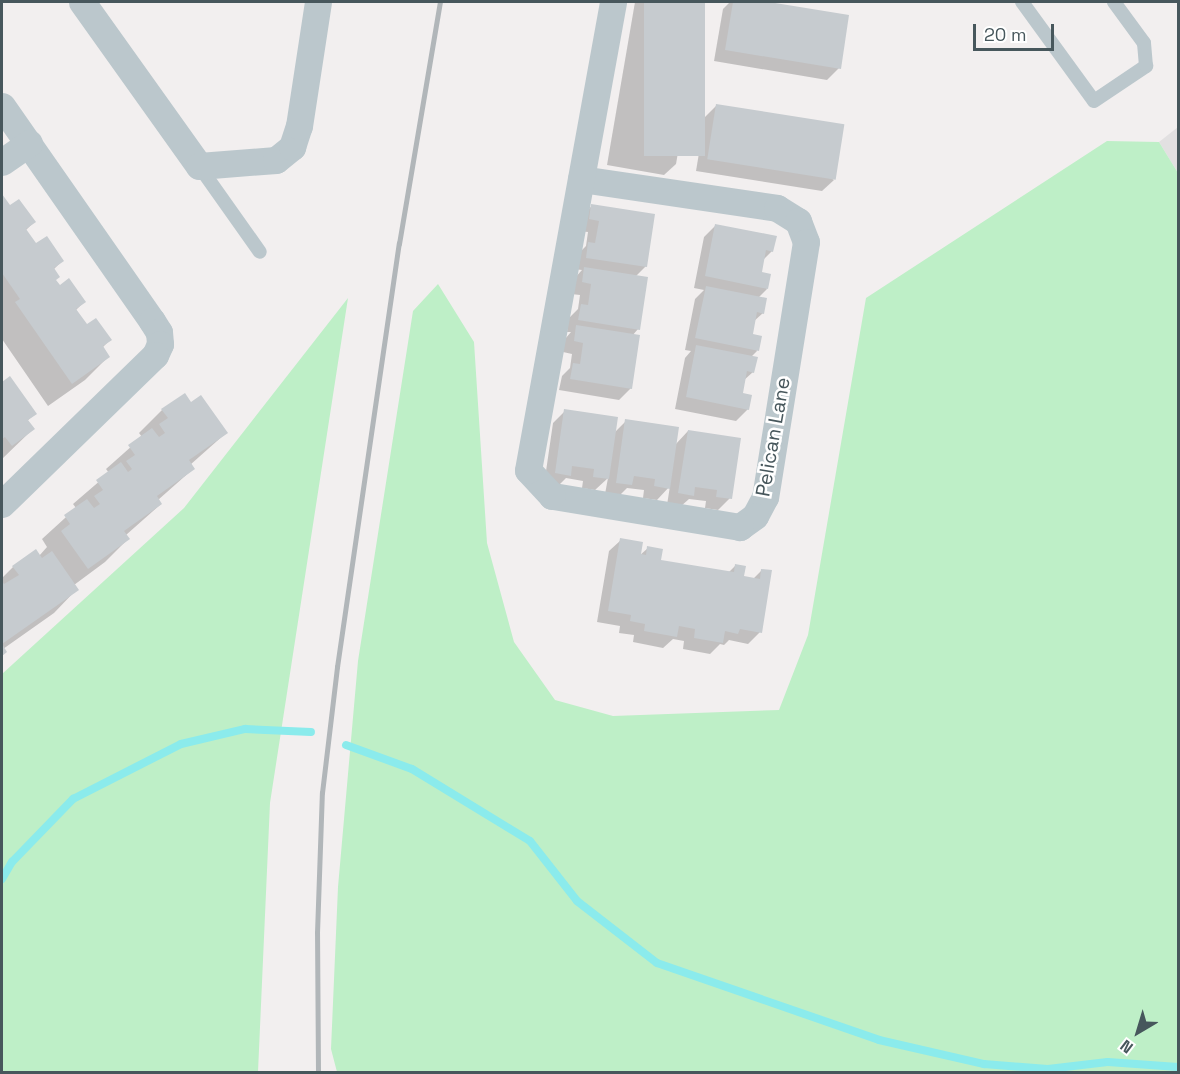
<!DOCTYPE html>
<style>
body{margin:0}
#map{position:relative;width:1180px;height:1074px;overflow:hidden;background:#f2efef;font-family:"Space Grotesk",sans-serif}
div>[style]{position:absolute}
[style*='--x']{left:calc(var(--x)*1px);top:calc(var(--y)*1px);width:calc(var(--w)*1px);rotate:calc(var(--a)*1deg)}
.education>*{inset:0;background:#e2e0e1}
.green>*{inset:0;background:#beefc7}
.shadow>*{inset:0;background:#0003}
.stream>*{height:8px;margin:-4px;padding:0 4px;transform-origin:4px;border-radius:4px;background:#8bebec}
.building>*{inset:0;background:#c6cbcf;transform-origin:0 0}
.service>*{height:14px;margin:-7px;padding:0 7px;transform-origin:7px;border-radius:7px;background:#bbc7cc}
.minor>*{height:27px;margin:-13.5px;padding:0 13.5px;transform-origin:13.5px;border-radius:13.5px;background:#bbc7cc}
.rail>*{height:4.5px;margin:-2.25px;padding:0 2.25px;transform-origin:2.25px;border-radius:2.25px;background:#b1b6b9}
span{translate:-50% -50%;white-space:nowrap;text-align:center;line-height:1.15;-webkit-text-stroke:5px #fff;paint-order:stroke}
.street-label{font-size:20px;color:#47575c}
.frame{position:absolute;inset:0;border:3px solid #47575c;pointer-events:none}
.north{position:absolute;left:1108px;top:1002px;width:60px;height:60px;-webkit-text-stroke:4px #fff;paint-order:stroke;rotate:218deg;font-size:16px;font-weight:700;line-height:24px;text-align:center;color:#47575c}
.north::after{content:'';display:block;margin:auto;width:21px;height:27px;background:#47575c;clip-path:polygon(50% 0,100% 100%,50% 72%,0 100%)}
.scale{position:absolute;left:973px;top:24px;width:81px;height:27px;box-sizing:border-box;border:3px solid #47575c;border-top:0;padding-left:8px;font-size:18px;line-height:21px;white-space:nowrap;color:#47575c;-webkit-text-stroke:4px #fff;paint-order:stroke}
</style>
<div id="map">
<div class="education">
<i style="clip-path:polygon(1178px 127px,1178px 173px,1159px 142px)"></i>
</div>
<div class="green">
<i style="clip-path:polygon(1107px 141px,1159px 142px,1178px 173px,1178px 1072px,337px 1072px,331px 1049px,338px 887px,358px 661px,413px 311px,438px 284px,474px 342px,487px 543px,514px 642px,555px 700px,613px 716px,779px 710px,808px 635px,866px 298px)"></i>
<i style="clip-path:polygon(348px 298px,270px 803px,258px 1072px,2px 1072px,2px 674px,184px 508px)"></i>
</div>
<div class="shadow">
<i style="clip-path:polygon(635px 2px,704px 2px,676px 164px,664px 175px,607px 165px)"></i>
<i style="clip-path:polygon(730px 2px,760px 2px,848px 17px,839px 68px,827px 80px,714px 61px,723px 9px)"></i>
<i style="clip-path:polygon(717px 105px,834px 180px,822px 191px,696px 171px,705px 117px)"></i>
<i style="clip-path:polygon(2px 198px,9px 207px,34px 222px,25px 231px,36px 245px,62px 261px,53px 270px,54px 280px,60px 287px,84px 302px,76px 310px,87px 326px,110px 340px,102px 348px,108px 357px,85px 380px,48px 406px,2px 339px)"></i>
<i style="clip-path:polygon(592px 206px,646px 266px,636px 276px,638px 329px,632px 336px,631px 388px,619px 400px,559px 390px,562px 376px,570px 368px,572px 354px,563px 352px,565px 339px,571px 332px,567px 332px,569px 318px,578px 309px,580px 295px,571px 294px,573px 280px,582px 270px,574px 269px,577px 255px,586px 246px,588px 232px,578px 231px,580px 217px)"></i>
<i style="clip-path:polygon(716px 225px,772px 251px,763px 260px,760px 273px,767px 289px,758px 298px,763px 313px,753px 322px,751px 335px,757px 351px,751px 357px,753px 372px,743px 381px,741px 394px,748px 409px,736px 421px,675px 409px,685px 358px,691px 351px,685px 350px,695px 299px,704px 290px,694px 288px,704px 237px)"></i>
<i style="clip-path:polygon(9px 378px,35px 414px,27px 421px,33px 429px,2px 459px,2px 384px)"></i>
<i style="clip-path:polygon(191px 404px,226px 433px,190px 465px,193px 469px,158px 500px,161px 504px,126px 535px,128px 539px,105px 562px,74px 585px,77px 589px,54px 613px,3px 649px,5px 652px,2px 656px,2px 578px,13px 567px,39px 556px,47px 547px,42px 539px,76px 508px,73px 504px,109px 473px,106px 469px,142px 437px,139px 433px,162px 410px)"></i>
<i style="clip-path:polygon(565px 411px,614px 433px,626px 421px,675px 445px,688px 431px,730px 498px,718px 510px,705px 508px,706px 501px,689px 499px,680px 507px,667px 505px,670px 486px,657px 500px,643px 498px,644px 490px,627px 488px,619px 496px,605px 494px,608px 478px,595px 490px,582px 488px,583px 481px,566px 478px,557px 487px,544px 485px,553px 423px)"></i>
<i style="clip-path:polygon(621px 540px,639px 556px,648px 548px,659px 561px,728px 573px,735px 566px,742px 577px,753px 579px,762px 570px,760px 632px,748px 644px,729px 640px,724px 645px,720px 644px,710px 654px,683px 649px,684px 641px,673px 639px,663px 648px,633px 642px,634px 635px,619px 633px,620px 626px,597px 622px,609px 551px)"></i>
</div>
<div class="stream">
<i style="--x:346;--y:745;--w:70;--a:20"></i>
<i style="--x:412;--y:769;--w:138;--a:31.4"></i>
<i style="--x:530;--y:841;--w:76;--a:51.9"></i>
<i style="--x:577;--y:901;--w:101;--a:37.8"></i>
<i style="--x:657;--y:963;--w:235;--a:19.1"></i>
<i style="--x:879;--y:1040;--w:108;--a:12.9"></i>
<i style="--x:984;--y:1064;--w:64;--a:4.5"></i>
<i style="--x:1048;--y:1069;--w:60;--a:-6.7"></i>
<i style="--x:1108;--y:1062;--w:70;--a:4.1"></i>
<i style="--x:2;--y:879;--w:20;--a:-60"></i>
<i style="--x:12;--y:862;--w:88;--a:-45.9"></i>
<i style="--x:73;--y:799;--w:121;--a:-27"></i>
<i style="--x:181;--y:744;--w:66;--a:-13.2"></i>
<i style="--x:245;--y:729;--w:66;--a:2.6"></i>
</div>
<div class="building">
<i style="left:644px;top:2px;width:61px;height:154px"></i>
<i style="clip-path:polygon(733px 2px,769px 2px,849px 15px,841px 69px,725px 50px)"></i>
<i style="left:716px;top:104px;width:130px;height:56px;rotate:9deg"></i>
<i style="clip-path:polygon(2px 194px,10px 205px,19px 199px,36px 222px,26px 229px,36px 243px,47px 236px,64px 261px,54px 268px,60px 277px,56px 280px,60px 285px,69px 278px,86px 302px,76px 309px,87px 324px,96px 318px,112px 340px,103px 346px,110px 357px,72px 384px,15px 302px,20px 299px,2px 273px)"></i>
<i style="clip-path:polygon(591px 204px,655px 214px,647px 267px,586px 258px,588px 242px,595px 243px,599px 221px,589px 219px)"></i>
<i style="clip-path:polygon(715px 224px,777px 236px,773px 252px,766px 250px,762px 272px,771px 274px,768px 289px,705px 276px)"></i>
<i style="clip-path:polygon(584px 267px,648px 277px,640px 330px,578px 320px,581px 304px,588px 305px,591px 284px,582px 282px)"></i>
<i style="clip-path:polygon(706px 286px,767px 298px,764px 314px,757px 312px,753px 334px,762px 336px,759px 351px,695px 338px)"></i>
<i style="clip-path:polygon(576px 325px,640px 335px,632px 389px,570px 379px,573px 363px,580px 364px,583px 343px,574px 341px)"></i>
<i style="clip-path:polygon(696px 345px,758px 357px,754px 373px,747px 371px,743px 393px,752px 395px,749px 410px,686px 397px)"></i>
<i style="clip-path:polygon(10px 376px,37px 414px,28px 420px,35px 429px,12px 446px,5px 437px,2px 439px,2px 382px)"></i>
<i style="clip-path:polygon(185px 393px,191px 402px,201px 395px,228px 433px,189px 460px,195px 469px,157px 496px,162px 504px,124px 531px,130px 539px,88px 569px,61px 531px,70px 524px,64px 515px,87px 499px,94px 508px,100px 504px,94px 496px,103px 490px,96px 480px,121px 462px,128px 472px,132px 469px,126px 461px,135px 455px,128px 445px,152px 428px,159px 437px,165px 433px,159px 424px,168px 418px,161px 409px)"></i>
<i style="clip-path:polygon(564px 409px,618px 417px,609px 479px,593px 477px,594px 469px,572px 466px,571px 476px,555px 473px)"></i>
<i style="clip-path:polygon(625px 419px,679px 427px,670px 489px,654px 486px,655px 479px,634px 476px,632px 485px,616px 483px)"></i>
<i style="clip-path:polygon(688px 430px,741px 438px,732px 499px,716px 497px,717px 490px,695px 487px,694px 496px,678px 493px)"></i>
<i style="clip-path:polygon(620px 538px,643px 542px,641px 554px,646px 555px,647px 546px,663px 549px,661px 560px,734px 572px,735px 564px,746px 566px,744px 576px,760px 579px,761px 569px,772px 570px,762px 633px,740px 629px,738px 634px,725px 631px,723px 643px,694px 638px,695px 629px,679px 626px,677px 637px,644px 631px,645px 624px,630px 621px,631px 615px,608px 611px)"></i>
<i style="clip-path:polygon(36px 549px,42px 558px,52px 551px,79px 590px,2px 644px,7px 652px,2px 656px,2px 581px,4px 584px,19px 575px,12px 566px)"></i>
</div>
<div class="service">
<i style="--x:1022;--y:2;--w:122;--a:54"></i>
<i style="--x:1094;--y:101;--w:63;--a:-33.9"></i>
<i style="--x:1146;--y:66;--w:23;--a:-95"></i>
<i style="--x:1144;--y:43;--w:51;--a:-126.2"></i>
<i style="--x:199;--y:166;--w:105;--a:54.7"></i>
</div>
<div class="minor">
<i style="--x:82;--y:2;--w:201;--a:54.5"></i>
<i style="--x:199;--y:166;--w:77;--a:-4.5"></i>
<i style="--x:276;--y:160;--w:21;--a:-39"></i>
<i style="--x:292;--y:147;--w:22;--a:-72"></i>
<i style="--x:299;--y:126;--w:125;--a:-81.3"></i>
<i style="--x:2;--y:106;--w:262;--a:55.1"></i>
<i style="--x:152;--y:321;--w:13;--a:58"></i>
<i style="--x:159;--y:332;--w:12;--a:85"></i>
<i style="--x:160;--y:344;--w:12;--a:114"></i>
<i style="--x:155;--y:355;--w:214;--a:135.8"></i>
<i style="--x:2;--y:162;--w:33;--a:-35"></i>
<i style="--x:581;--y:179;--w:198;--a:8.4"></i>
<i style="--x:777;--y:208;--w:25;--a:32"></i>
<i style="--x:798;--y:221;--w:22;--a:69"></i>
<i style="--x:806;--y:242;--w:258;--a:99.1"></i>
<i style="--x:765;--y:497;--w:21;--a:118"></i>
<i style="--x:755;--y:516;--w:19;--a:144"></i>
<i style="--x:740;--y:527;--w:191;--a:-170.6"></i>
<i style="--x:552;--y:496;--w:35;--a:-133"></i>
<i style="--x:528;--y:470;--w:476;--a:-79.7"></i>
</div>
<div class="rail">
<i style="--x:318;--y:1072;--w:139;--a:-90.4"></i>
<i style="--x:317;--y:933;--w:140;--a:-88"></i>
<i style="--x:322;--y:793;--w:127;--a:-83.2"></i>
<i style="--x:337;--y:667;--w:428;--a:-81.7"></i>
<i style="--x:399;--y:244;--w:245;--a:-80.4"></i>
</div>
<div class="street-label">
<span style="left:773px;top:437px;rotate:-80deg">Pelican Lane</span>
</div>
<div class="frame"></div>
<div class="north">N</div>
<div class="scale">20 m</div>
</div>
